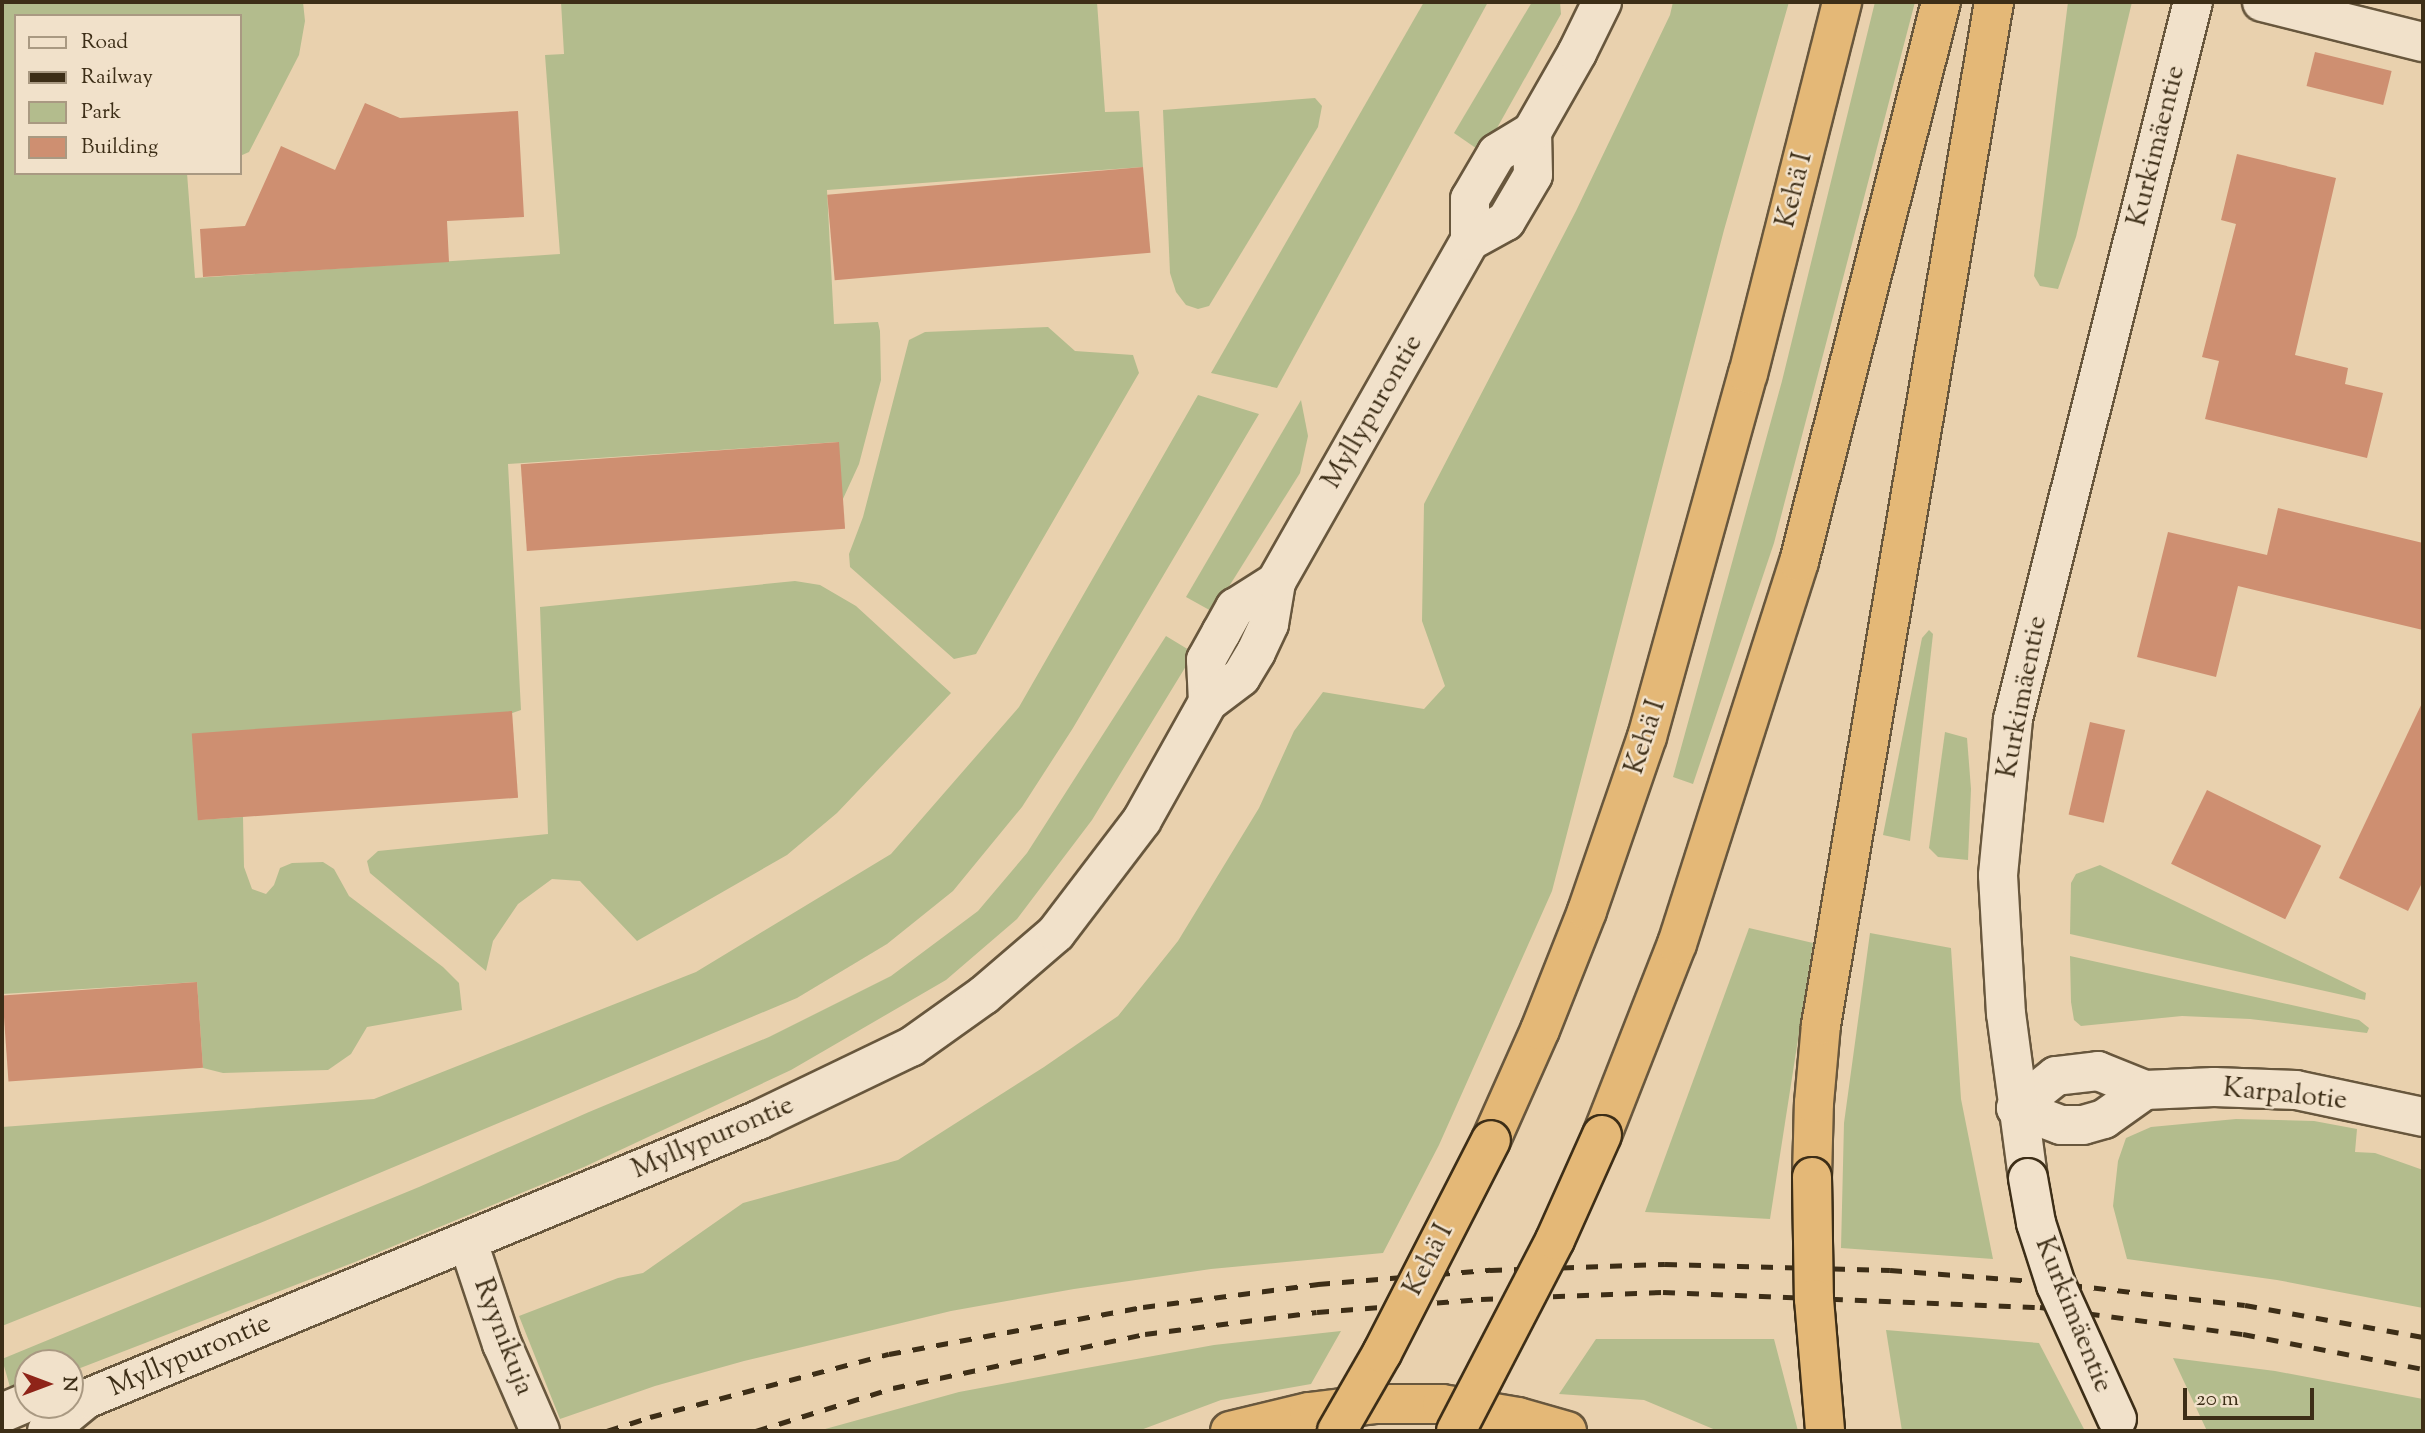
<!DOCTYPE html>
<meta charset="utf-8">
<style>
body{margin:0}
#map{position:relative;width:2425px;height:1433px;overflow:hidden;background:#e9d1ae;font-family:"Sorts Mill Goudy",serif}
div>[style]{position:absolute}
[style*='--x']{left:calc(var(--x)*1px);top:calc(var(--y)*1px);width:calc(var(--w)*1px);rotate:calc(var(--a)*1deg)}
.green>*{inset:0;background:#b3bc8d}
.building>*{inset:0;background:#ce8f71;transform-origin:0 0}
.roads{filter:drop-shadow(2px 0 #68573d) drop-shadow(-2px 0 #68573d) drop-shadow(0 2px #68573d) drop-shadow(0 -2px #68573d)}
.street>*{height:38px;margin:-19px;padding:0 19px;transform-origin:19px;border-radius:19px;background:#f1e1ca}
.secondary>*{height:38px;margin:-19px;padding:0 19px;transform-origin:19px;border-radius:19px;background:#f1e1ca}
.highway>*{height:38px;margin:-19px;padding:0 19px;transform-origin:19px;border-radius:19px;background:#e4b877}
.rail>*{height:5px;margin-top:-2.5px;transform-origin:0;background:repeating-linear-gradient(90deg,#3d2e17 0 12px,transparent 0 24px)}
.bridges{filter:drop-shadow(2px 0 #3d2e17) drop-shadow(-2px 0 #3d2e17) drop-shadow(0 2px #3d2e17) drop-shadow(0 -2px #3d2e17)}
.secondary-bridge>*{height:38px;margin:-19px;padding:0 19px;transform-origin:19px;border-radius:19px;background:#f1e1ca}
.highway-bridge>*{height:38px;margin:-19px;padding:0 19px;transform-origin:19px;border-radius:19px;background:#e4b877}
span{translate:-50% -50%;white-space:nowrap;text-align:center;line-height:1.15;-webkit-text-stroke:5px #f1e1ca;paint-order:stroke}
.street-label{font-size:28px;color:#3d2e17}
.frame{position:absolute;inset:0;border:4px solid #3d2e17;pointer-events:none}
.legend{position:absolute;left:14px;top:14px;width:228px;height:161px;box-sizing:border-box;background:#f1e1ca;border:2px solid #a99982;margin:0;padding:9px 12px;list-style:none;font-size:21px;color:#3d2e17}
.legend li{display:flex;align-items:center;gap:14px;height:35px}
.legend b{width:35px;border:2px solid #a99982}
.north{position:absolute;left:14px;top:1349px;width:70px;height:70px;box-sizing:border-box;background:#f1e1ca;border:2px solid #a99982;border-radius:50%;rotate:90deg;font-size:19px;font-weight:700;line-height:28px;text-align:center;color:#3d2e17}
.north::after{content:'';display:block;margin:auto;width:24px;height:32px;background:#8f2418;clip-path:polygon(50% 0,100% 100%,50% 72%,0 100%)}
.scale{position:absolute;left:2183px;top:1388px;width:131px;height:32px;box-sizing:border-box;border:4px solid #3d2e17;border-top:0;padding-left:9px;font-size:21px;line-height:24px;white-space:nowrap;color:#3d2e17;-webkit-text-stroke:5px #f1e1ca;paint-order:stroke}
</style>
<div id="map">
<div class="green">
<i style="clip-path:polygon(2px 2px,303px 2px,305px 21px,299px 55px,249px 152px,240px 156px,240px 16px,16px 16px,16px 173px,187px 173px,195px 278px,560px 254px,545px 55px,564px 54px,561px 2px,1097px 2px,1105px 112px,1139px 111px,1143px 167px,827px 190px,834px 324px,878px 322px,880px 331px,881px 380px,859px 464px,842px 501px,838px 442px,508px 464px,521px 710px,198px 820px,243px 817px,244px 867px,252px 889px,266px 894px,274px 885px,280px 868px,292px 863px,323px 862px,334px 869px,349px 896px,443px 967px,459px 983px,462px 1010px,367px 1027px,351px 1054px,328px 1070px,223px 1073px,203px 1068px,197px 982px,2px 994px)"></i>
<i style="clip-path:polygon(1424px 2px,1488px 2px,1277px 388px,1211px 373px)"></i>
<i style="clip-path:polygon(1532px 2px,1560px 2px,1561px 14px,1483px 153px,1454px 133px)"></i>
<i style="clip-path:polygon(1673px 2px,1789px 2px,1724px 230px,1552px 891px,1439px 1145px,1383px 1253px,1211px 1269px,1074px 1289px,951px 1311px,744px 1361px,655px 1386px,560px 1419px,519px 1316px,618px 1278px,643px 1273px,743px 1203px,898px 1160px,1044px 1067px,1118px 1016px,1178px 941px,1259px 808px,1294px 731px,1323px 692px,1424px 709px,1445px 686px,1422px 621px,1424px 504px,1576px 211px,1670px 15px)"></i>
<i style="clip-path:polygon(1875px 2px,1915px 2px,1774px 543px,1693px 784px,1673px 777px,1782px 381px)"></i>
<i style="clip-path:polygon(2068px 2px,2132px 2px,2076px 237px,2058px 289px,2040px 286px,2034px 276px)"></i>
<i style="clip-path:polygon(1315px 98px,1322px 106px,1318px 127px,1209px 306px,1198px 309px,1186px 305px,1176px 292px,1170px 273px,1163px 110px)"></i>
<i style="clip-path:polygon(1048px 327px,1075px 351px,1133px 355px,1139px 373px,976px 654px,954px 659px,850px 567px,849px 554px,863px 517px,909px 340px,925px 332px)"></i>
<i style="clip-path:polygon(1198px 395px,1259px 414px,1073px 728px,1022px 807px,953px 891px,887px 944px,797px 998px,265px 1221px,2px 1326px,2px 1127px,374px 1099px,696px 972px,891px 854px,1019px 707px)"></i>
<i style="clip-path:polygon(1301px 400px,1308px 436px,1300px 473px,1213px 612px,1186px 597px)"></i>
<i style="clip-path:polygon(795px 581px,820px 585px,856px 606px,951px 693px,837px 813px,787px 855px,637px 941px,580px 881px,552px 879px,518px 904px,493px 941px,486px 971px,370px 873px,367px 861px,378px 851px,548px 834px,540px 607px)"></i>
<i style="clip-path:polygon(1929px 630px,1933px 634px,1910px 841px,1883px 835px,1922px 638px)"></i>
<i style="clip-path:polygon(1166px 636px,1194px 653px,1092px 820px,1017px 919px,946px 980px,791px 1070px,584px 1167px,355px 1262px,70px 1372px,70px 1363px,28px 1363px,28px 1388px,12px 1394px,2px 1359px,419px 1187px,589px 1112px,769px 1037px,891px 976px,978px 911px,1027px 853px)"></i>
<i style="clip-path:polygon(1945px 732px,1967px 738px,1971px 789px,1968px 860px,1938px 857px,1929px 848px)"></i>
<i style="clip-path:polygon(2100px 865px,2366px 993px,2365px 1000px,2070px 934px,2071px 883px,2076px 874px)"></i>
<i style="clip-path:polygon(1749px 928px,1813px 943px,1770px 1219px,1645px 1212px)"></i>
<i style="clip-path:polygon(1870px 933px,1951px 948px,1961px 1099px,1993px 1259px,1841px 1248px,1844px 1123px)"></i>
<i style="clip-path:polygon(2070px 956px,2359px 1020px,2369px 1028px,2367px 1033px,2250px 1019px,2182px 1016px,2081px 1026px,2074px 1020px,2071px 1002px)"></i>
<i style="clip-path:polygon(2236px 1119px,2314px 1121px,2357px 1129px,2355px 1152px,2375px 1153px,2423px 1170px,2423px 1308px,2277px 1280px,2127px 1259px,2113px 1206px,2118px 1161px,2126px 1138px,2151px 1127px)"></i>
<i style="clip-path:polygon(1886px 1330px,2039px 1343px,2085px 1431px,1902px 1431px)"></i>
<i style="clip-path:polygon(1341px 1331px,1311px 1384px,1221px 1400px,1138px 1431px,818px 1431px,959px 1392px,1081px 1369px,1214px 1345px)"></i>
<i style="clip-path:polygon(1596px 1339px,1774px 1339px,1798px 1431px,1718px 1431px,1644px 1400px,1559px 1394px)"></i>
<i style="clip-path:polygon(2173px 1358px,2275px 1371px,2423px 1399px,2423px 1431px,2207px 1431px)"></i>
</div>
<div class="building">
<i style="left:2315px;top:52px;width:79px;height:35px;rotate:14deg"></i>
<i style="clip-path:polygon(365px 103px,400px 118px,518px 111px,524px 217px,447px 221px,449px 262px,203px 277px,200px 229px,245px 226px,281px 146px,335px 170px)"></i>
<i style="clip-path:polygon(2237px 154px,2336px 178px,2295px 355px,2348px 368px,2345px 384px,2383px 393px,2367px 458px,2205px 419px,2219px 361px,2202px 357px,2236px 224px,2221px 220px)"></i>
<i style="left:1143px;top:167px;width:86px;height:317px;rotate:85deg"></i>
<i style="left:839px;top:442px;width:87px;height:319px;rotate:86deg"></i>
<i style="clip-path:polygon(2278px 508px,2423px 543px,2423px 630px,2238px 586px,2216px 677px,2137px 657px,2168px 532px,2267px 555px)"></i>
<i style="clip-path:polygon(2423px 701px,2423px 881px,2408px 911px,2339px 878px)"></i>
<i style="left:512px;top:711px;width:87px;height:321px;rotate:86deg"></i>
<i style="left:2090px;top:722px;width:36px;height:95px;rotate:13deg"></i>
<i style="left:2207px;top:790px;width:127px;height:82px;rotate:26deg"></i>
<i style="left:197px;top:982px;width:86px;height:195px;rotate:86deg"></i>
</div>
<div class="roads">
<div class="street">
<i style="--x:2262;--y:2;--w:166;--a:14"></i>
<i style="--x:468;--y:1242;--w:108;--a:71.6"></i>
<i style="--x:502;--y:1344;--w:95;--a:66.4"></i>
</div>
<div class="secondary">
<i style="--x:1470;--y:241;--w:41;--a:-29.1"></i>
<i style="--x:1506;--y:221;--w:53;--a:-59.6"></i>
<i style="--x:1533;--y:175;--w:43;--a:-91.3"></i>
<i style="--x:1208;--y:702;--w:42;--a:-92.7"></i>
<i style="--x:1206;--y:660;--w:31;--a:-61"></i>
<i style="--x:1221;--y:633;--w:29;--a:-61"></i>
<i style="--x:1235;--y:608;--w:49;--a:-32.4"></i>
<i style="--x:2016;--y:1108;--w:51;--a:-38.7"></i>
<i style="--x:2056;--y:1076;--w:42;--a:-6.8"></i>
<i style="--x:2098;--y:1071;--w:51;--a:22"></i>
<i style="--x:2145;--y:1090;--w:69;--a:-2.5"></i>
<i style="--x:2214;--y:1087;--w:82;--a:2.1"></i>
<i style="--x:2296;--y:1090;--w:130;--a:12"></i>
<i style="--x:2016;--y:1108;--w:48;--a:20.7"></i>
<i style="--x:2061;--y:1125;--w:22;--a:0"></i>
<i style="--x:2083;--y:1125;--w:22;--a:-16"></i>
<i style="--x:2104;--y:1119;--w:50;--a:-35.3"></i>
<i style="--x:2028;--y:1178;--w:165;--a:-97.6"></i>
<i style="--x:2006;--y:1014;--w:139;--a:-93.3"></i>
<i style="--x:1998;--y:875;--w:157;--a:-84.5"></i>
<i style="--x:2013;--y:719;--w:739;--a:-75.91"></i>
<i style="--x:2;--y:1413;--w:28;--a:-23"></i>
<i style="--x:47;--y:1431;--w:50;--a:-39.4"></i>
<i style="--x:86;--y:1399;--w:729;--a:-22.52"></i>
<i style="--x:759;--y:1120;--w:169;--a:-25.7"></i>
<i style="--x:911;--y:1047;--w:90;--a:-35.5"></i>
<i style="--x:984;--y:995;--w:95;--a:-40.7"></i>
<i style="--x:1056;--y:933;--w:142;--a:-52.7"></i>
<i style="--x:1142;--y:820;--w:135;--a:-60.8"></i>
<i style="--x:1208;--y:702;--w:41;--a:-37.1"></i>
<i style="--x:1241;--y:677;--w:29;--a:-59"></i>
<i style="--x:1256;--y:652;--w:31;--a:-65"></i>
<i style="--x:1269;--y:624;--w:43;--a:-80.5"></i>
<i style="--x:1276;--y:582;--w:392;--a:-60.4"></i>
<i style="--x:1470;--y:241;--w:42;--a:-90"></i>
<i style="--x:1470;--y:199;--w:53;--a:-59.6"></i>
<i style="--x:1497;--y:153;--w:41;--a:-31"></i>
<i style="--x:1532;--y:132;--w:91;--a:-60.3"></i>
<i style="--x:1577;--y:53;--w:57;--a:-63.9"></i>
</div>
<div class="highway">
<i style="--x:1602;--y:1135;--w:205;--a:-68.6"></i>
<i style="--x:1677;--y:944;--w:401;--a:-72.3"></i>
<i style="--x:1799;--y:562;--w:578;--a:-75.77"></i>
<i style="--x:1491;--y:1140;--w:120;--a:-66"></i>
<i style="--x:1540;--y:1030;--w:128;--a:-68.4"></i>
<i style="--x:1587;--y:911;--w:184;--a:-71"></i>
<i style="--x:1647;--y:737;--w:377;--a:-74.5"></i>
<i style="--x:1748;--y:374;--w:384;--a:-75.8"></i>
<i style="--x:1812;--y:1177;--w:74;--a:-88.5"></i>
<i style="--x:1814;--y:1103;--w:78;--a:-84.9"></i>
<i style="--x:1821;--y:1025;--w:1038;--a:-80.4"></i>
<i style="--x:1230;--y:1431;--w:81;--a:-13.5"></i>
<i style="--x:1309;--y:1412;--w:66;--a:-6.9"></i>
<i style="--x:1375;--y:1404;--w:67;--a:0"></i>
<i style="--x:1442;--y:1404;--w:77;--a:9.7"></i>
<i style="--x:1518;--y:1417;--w:51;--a:15.9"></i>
</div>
</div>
<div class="rail">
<i style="--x:607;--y:1431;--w:45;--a:-18"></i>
<i style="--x:650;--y:1417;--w:247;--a:-14.8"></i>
<i style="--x:889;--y:1354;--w:258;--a:-10.5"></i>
<i style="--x:1143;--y:1307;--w:177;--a:-7.5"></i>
<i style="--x:1318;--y:1284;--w:173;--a:-4.7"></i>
<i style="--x:1490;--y:1270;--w:175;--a:-2"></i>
<i style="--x:1665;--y:1264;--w:225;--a:1.5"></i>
<i style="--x:1890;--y:1270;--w:156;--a:4.4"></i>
<i style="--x:2046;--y:1282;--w:200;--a:6.6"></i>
<i style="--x:2245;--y:1305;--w:181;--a:10.2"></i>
<i style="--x:756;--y:1431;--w:144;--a:-17.4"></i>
<i style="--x:893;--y:1388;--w:258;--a:-12.1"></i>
<i style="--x:1145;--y:1334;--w:173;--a:-7.3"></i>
<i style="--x:1317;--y:1312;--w:165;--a:-4.5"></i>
<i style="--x:1481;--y:1299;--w:182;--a:-2.2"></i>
<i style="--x:1663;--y:1292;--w:377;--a:2.3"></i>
<i style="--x:2040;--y:1307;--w:205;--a:7.6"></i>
<i style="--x:2243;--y:1334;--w:183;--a:11"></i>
</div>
<div class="bridges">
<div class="secondary-bridge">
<i style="--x:2028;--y:1178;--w:46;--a:79.9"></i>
<i style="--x:2036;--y:1223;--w:65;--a:72.1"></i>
<i style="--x:2056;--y:1285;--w:147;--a:65.5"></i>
</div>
<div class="highway-bridge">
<i style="--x:1812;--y:1177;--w:122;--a:89.1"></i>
<i style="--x:1814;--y:1299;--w:132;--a:85.2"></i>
<i style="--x:1337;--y:1431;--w:90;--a:-60"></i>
<i style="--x:1382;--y:1353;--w:239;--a:-62.9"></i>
<i style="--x:1456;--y:1431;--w:215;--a:-62.6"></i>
<i style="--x:1555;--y:1240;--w:115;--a:-65.9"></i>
</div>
</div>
<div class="street-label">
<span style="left:2157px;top:146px;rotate:-76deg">Kurkimäentie</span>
<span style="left:1795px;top:190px;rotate:-76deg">Kehä I</span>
<span style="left:1373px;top:412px;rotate:-60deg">Myllypurontie</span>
<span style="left:2023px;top:697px;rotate:-79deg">Kurkimäentie</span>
<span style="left:1646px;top:737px;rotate:-72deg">Kehä I</span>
<span style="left:2285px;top:1095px;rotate:6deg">Karpalotie</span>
<span style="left:713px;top:1138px;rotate:-23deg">Myllypurontie</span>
<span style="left:1429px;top:1260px;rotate:-63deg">Kehä I</span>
<span style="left:2073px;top:1315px;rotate:68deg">Kurkimäentie</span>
<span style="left:503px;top:1337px;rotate:69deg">Ryynikuja</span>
<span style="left:190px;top:1356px;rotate:-23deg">Myllypurontie</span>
</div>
<div class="frame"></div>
<ul class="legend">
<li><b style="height:9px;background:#f1e1ca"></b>Road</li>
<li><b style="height:9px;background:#3d2e17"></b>Railway</li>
<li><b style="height:19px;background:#b3bc8d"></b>Park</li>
<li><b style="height:19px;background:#ce8f71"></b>Building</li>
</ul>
<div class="north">N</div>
<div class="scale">20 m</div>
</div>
